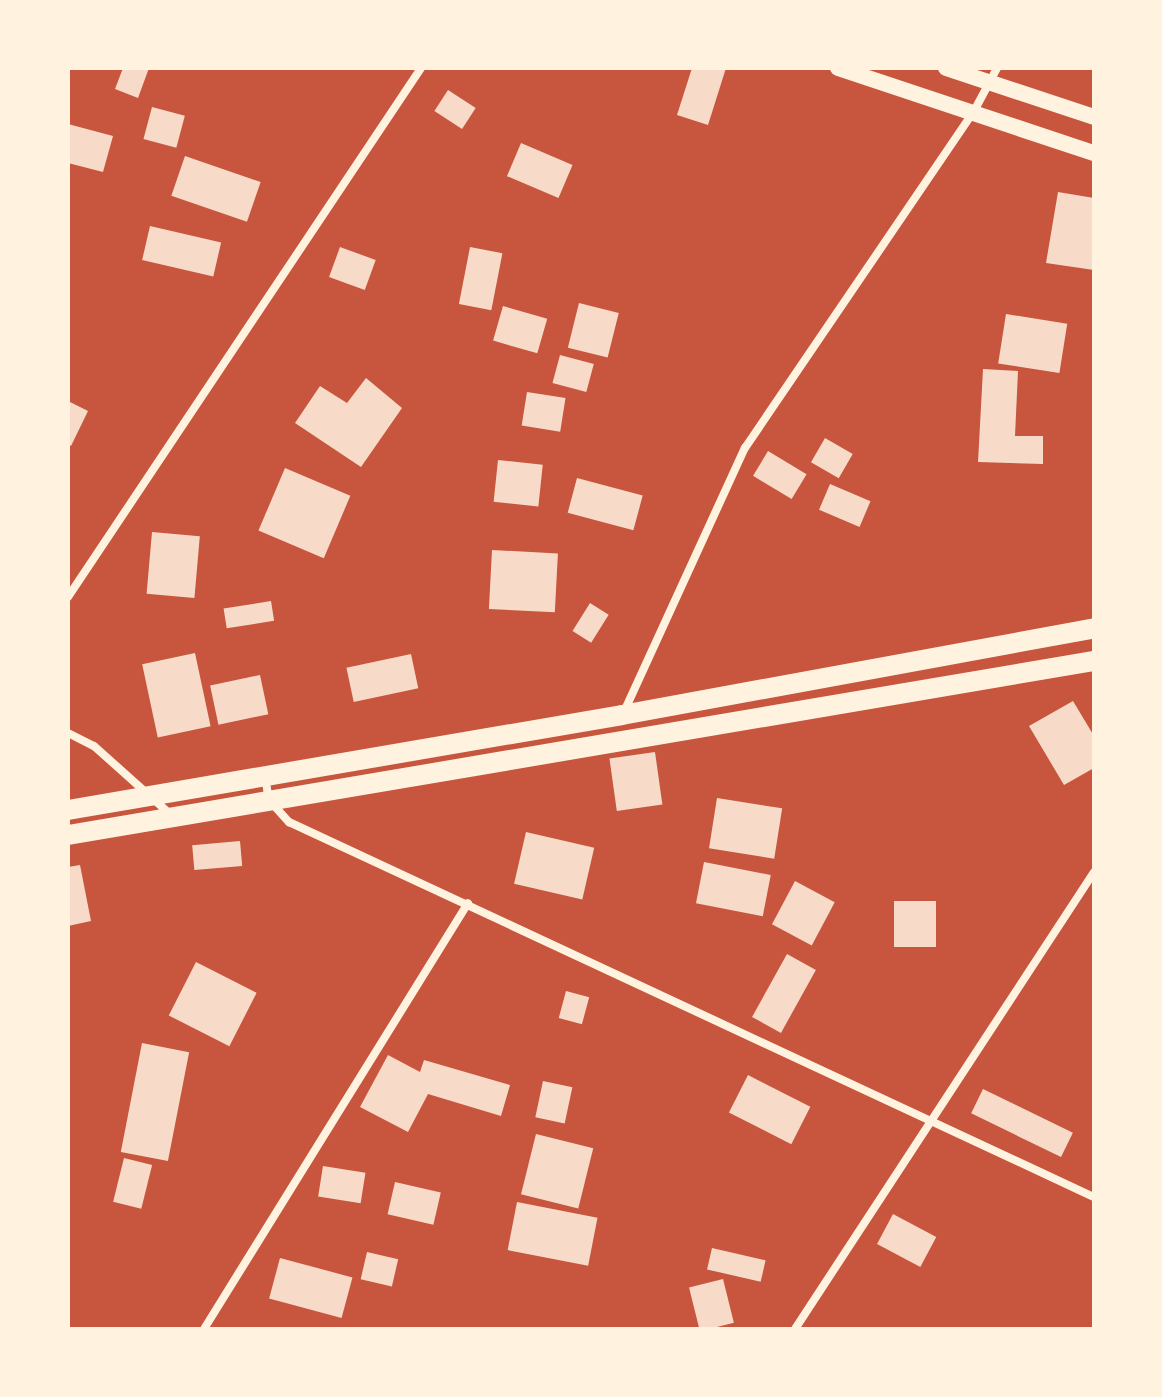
<!DOCTYPE html>
<style>
body{margin:0}
#map{position:relative;width:1162px;height:1397px;overflow:hidden;background:#c8553d;font-family:Quicksand,sans-serif}
div>[style]{position:absolute}
[style*='--x']{left:calc(var(--x)*1px);top:calc(var(--y)*1px);width:calc(var(--w)*1px);rotate:calc(var(--a)*1deg)}
.building>*{inset:0;background:#f7dbc8;transform-origin:0 0}
.minor>*{height:8px;margin:-4px;padding:0 4px;transform-origin:4px;border-radius:4px;background:#fff3e0}
.secondary>*{height:16px;margin:-8px;padding:0 8px;transform-origin:8px;border-radius:8px;background:#fff3e0}
.trunk>*{height:20px;margin:-10px;padding:0 10px;transform-origin:10px;border-radius:10px;background:#fff3e0}
span{translate:-50% -50%;white-space:nowrap;text-align:center;line-height:1.15;-webkit-text-stroke:8px #fff3e0;paint-order:stroke}
.frame{position:absolute;inset:0;border:70px solid #fff3e0;pointer-events:none}
</style>
<div id="map">
<div class="building">
<i style="clip-path:polygon(123px 68px,149px 68px,138px 98px,115px 89px)"></i>
<i style="clip-path:polygon(692px 68px,726px 68px,708px 125px,677px 115px)"></i>
<i style="left:448px;top:90px;width:33px;height:25px;rotate:33deg"></i>
<i style="left:152px;top:107px;width:34px;height:33px;rotate:15deg"></i>
<i style="clip-path:polygon(68px 124px,113px 136px,103px 172px,68px 163px)"></i>
<i style="left:521px;top:143px;width:56px;height:36px;rotate:23deg"></i>
<i style="left:185px;top:156px;width:80px;height:42px;rotate:19deg"></i>
<i style="clip-path:polygon(1058px 192px,1094px 198px,1094px 270px,1046px 263px)"></i>
<i style="left:150px;top:226px;width:73px;height:35px;rotate:13deg"></i>
<i style="left:340px;top:247px;width:38px;height:32px;rotate:20deg"></i>
<i style="left:470px;top:247px;width:33px;height:58px;rotate:11deg"></i>
<i style="left:579px;top:303px;width:41px;height:46px;rotate:14deg"></i>
<i style="left:503px;top:306px;width:46px;height:36px;rotate:16deg"></i>
<i style="left:1006px;top:314px;width:62px;height:50px;rotate:9deg"></i>
<i style="left:560px;top:355px;width:35px;height:29px;rotate:15deg"></i>
<i style="clip-path:polygon(983px 369px,1018px 371px,1015px 436px,1043px 436px,1043px 464px,978px 462px)"></i>
<i style="clip-path:polygon(366px 378px,402px 408px,361px 467px,295px 423px,320px 386px,347px 403px)"></i>
<i style="left:527px;top:392px;width:39px;height:34px;rotate:9deg"></i>
<i style="clip-path:polygon(68px 401px,88px 411px,71px 446px,68px 444px)"></i>
<i style="left:825px;top:438px;width:32px;height:28px;rotate:30deg"></i>
<i style="left:768px;top:451px;width:45px;height:29px;rotate:31deg"></i>
<i style="left:498px;top:460px;width:45px;height:42px;rotate:6deg"></i>
<i style="left:285px;top:468px;width:71px;height:68px;rotate:23deg"></i>
<i style="left:577px;top:478px;width:68px;height:36px;rotate:15deg"></i>
<i style="left:830px;top:484px;width:44px;height:28px;rotate:23deg"></i>
<i style="left:152px;top:532px;width:48px;height:62px;rotate:5deg"></i>
<i style="left:492px;top:550px;width:66px;height:59px;rotate:3deg"></i>
<i style="left:271px;top:601px;width:20px;height:48px;rotate:81deg"></i>
<i style="left:590px;top:603px;width:22px;height:33px;rotate:32deg"></i>
<i style="left:195px;top:653px;width:75px;height:54px;rotate:78deg"></i>
<i style="left:411px;top:654px;width:35px;height:66px;rotate:78deg"></i>
<i style="left:260px;top:675px;width:40px;height:51px;rotate:78deg"></i>
<i style="clip-path:polygon(1073px 701px,1094px 736px,1094px 768px,1064px 785px,1029px 726px)"></i>
<i style="left:655px;top:752px;width:53px;height:46px;rotate:82deg"></i>
<i style="left:717px;top:798px;width:66px;height:51px;rotate:9deg"></i>
<i style="left:526px;top:832px;width:70px;height:53px;rotate:13deg"></i>
<i style="left:240px;top:841px;width:25px;height:48px;rotate:85deg"></i>
<i style="left:704px;top:862px;width:68px;height:42px;rotate:11deg"></i>
<i style="clip-path:polygon(80px 865px,91px 921px,68px 926px,68px 867px)"></i>
<i style="left:795px;top:881px;width:45px;height:49px;rotate:28deg"></i>
<i style="left:894px;top:901px;width:42px;height:46px"></i>
<i style="left:787px;top:954px;width:33px;height:72px;rotate:29deg"></i>
<i style="left:196px;top:962px;width:68px;height:60px;rotate:27deg"></i>
<i style="left:566px;top:991px;width:24px;height:28px;rotate:15deg"></i>
<i style="left:142px;top:1043px;width:48px;height:111px;rotate:11deg"></i>
<i style="clip-path:polygon(388px 1055px,420px 1072px,424px 1060px,510px 1085px,501px 1116px,428px 1094px,408px 1132px,360px 1107px)"></i>
<i style="left:748px;top:1075px;width:70px;height:42px;rotate:27deg"></i>
<i style="left:543px;top:1081px;width:30px;height:37px;rotate:12deg"></i>
<i style="left:983px;top:1089px;width:100px;height:27px;rotate:26deg"></i>
<i style="left:536px;top:1134px;width:59px;height:62px;rotate:14deg"></i>
<i style="left:124px;top:1158px;width:29px;height:45px;rotate:14deg"></i>
<i style="left:323px;top:1166px;width:43px;height:31px;rotate:9deg"></i>
<i style="left:395px;top:1182px;width:47px;height:33px;rotate:13deg"></i>
<i style="left:517px;top:1202px;width:82px;height:49px;rotate:11deg"></i>
<i style="left:893px;top:1214px;width:49px;height:34px;rotate:28deg"></i>
<i style="left:712px;top:1248px;width:55px;height:22px;rotate:13deg"></i>
<i style="left:367px;top:1252px;width:32px;height:28px;rotate:13deg"></i>
<i style="left:280px;top:1258px;width:75px;height:42px;rotate:15deg"></i>
<i style="left:723px;top:1279px;width:45px;height:35px;rotate:76deg"></i>
</div>
<div class="minor">
<i style="--x:68;--y:597;--w:636;--a:-56.28"></i>
<i style="--x:623;--y:714;--w:293;--a:-65.4"></i>
<i style="--x:745;--y:448;--w:405;--a:-55.8"></i>
<i style="--x:973;--y:113;--w:51;--a:-61.9"></i>
<i style="--x:68;--y:733;--w:29;--a:27"></i>
<i style="--x:94;--y:746;--w:102;--a:41.8"></i>
<i style="--x:265;--y:776;--w:24;--a:81"></i>
<i style="--x:269;--y:800;--w:30;--a:48"></i>
<i style="--x:289;--y:822;--w:888;--a:24.98"></i>
<i style="--x:204;--y:1329;--w:501;--a:-58.21"></i>
<i style="--x:795;--y:1329;--w:546;--a:-56.8"></i>
</div>
<div class="secondary">
<i style="--x:838;--y:68;--w:270;--a:18.4"></i>
<i style="--x:946;--y:68;--w:156;--a:18.3"></i>
</div>
<div class="trunk">
<i style="--x:68;--y:810;--w:562;--a:-9.73"></i>
<i style="--x:622;--y:715;--w:480;--a:-10.4"></i>
<i style="--x:68;--y:835;--w:1041;--a:-9.63"></i>
</div>
<div class="frame"></div>
</div>
